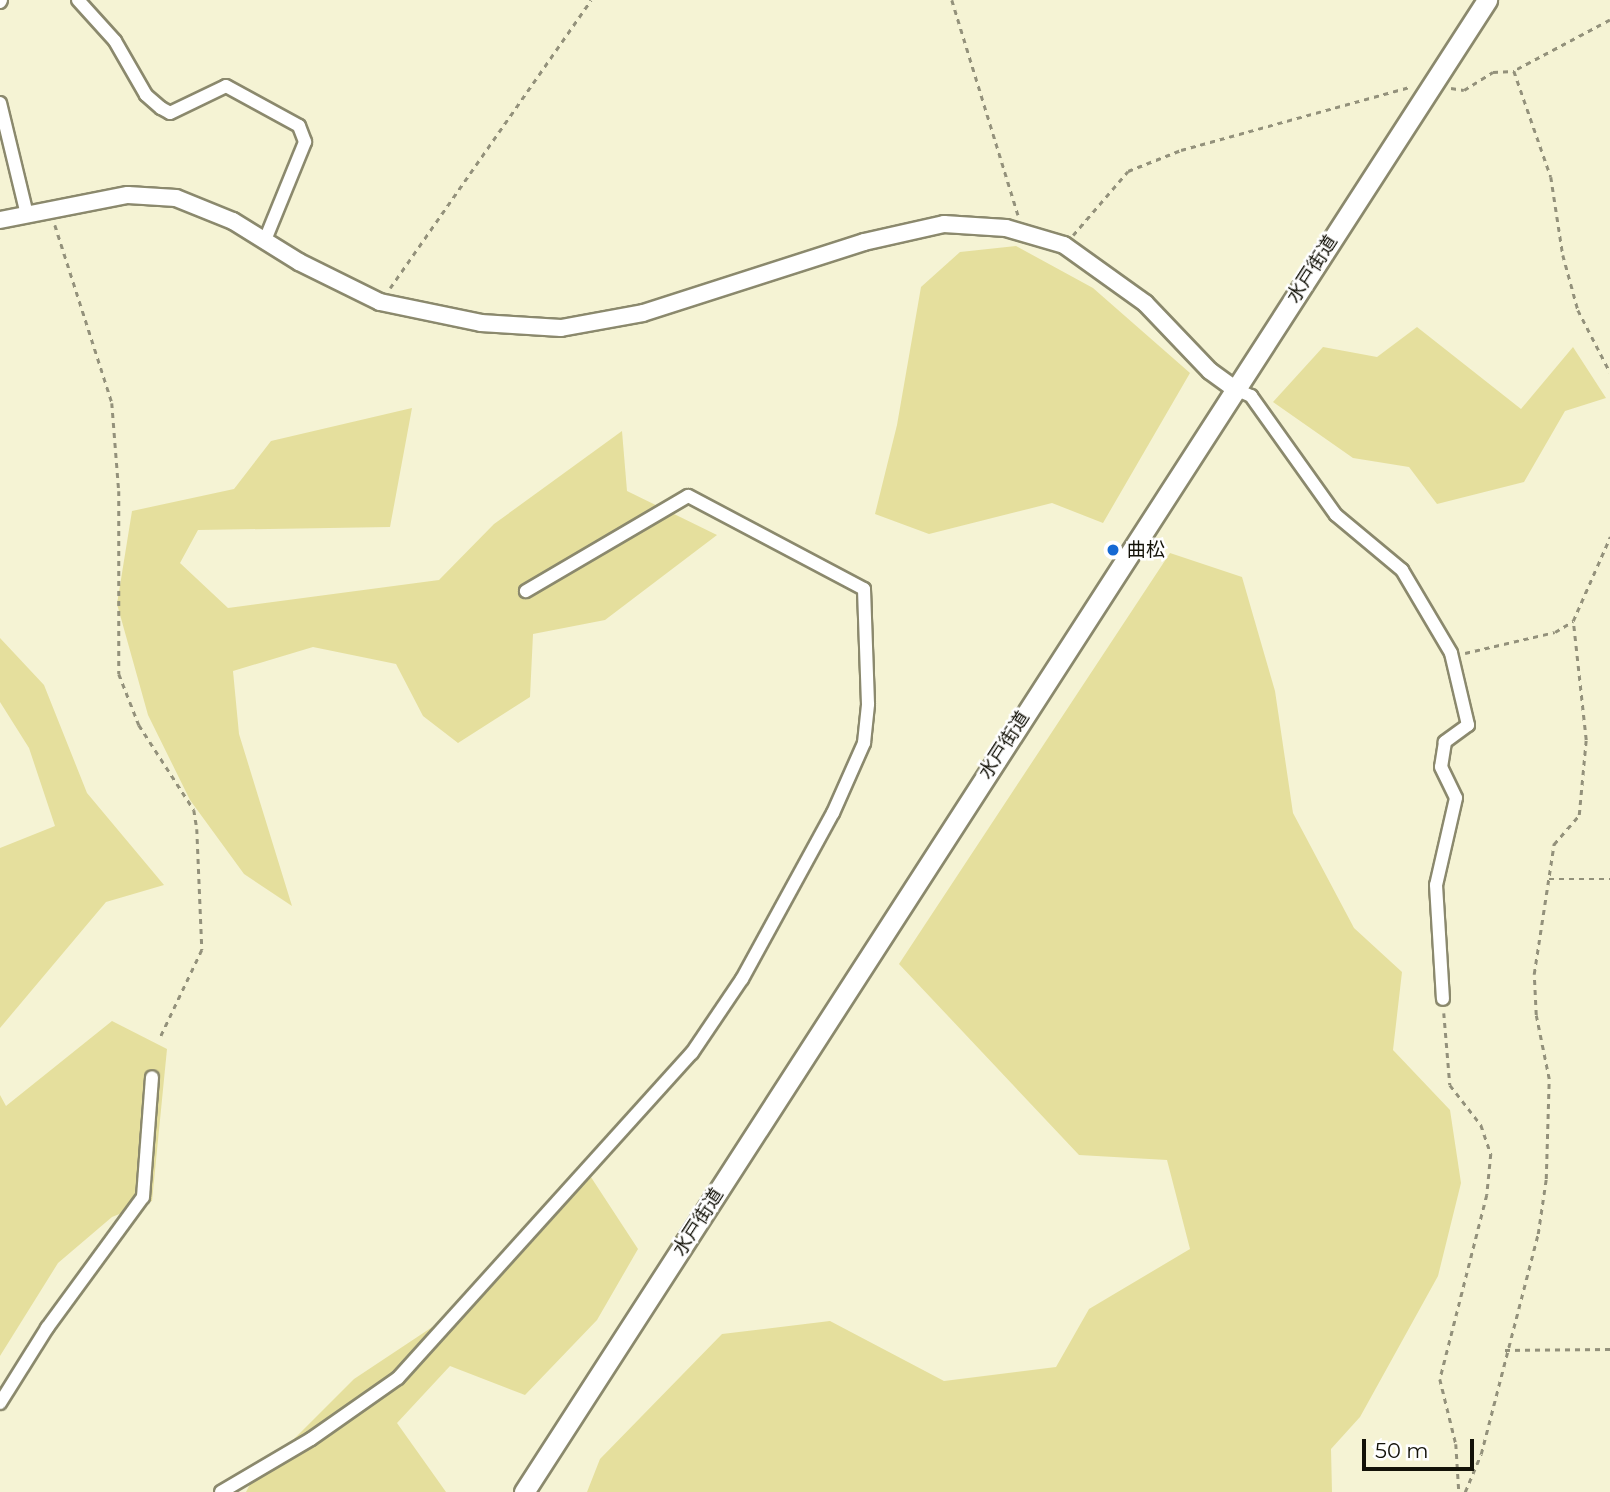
<!DOCTYPE html>
<meta charset="utf-8">
<style>
body{margin:0}
#map{position:relative;width:1610px;height:1492px;overflow:hidden;background:#f5f3d4;font-family:Montserrat,"Noto Sans JP",sans-serif}
div>[style]{position:absolute}
[style*='--x']{left:calc(var(--x)*1px);top:calc(var(--y)*1px);width:calc(var(--w)*1px);rotate:calc(var(--a)*1deg)}
.green>*{inset:0;background:#e5df9d}
.path>*{height:2.5px;margin-top:-1.25px;transform-origin:0;background:repeating-linear-gradient(90deg,#93917b 0 5px,transparent 0 10px)}
.roads{filter:drop-shadow(2px 0 #8b896d) drop-shadow(-2px 0 #8b896d) drop-shadow(0 2px #8b896d) drop-shadow(0 -2px #8b896d)}
.minor>*{height:12px;margin:-6px;padding:0 6px;transform-origin:6px;border-radius:6px;background:#fff}
.tertiary>*{height:16px;margin:-8px;padding:0 8px;transform-origin:8px;border-radius:8px;background:#fff}
.trunk>*{height:19px;margin:-9.5px;padding:0 9.5px;transform-origin:9.5px;border-radius:9.5px;background:#fff}
.dots>*{width:19px;height:19px;translate:-50% -50%;box-sizing:border-box;border:4px solid #fff;border-radius:50%}
span{translate:-50% -50%;white-space:nowrap;text-align:center;line-height:1.15;-webkit-text-stroke:5px #fff;paint-order:stroke}
.street-label{font-size:19px;color:#131208}
.poi-label{font-size:19px;color:#131208}
.left{translate:0 -50%;text-align:left}
.scale{position:absolute;left:1362px;top:1439px;width:112px;height:32px;box-sizing:border-box;border:4px solid #131208;border-top:0;padding-left:9px;font-size:21px;line-height:24px;white-space:nowrap;color:#131208;-webkit-text-stroke:5px #fff;paint-order:stroke}
</style>
<div id="map">
<div class="green">
<i style="clip-path:polygon(1016px 246px,1093px 288px,1190px 373px,1103px 523px,1052px 503px,929px 534px,875px 514px,897px 425px,921px 287px,960px 252px)"></i>
<i style="clip-path:polygon(1417px 327px,1521px 409px,1573px 347px,1606px 398px,1565px 411px,1524px 482px,1437px 504px,1409px 467px,1353px 458px,1273px 402px,1323px 347px,1377px 357px)"></i>
<i style="clip-path:polygon(412px 408px,390px 527px,198px 530px,180px 563px,228px 608px,439px 580px,494px 524px,622px 431px,627px 491px,717px 535px,605px 620px,533px 634px,530px 697px,458px 743px,423px 716px,396px 664px,313px 647px,233px 671px,239px 734px,292px 906px,244px 874px,190px 800px,148px 715px,117px 604px,132px 511px,234px 489px,271px 441px)"></i>
<i style="clip-path:polygon(1170px 553px,1242px 577px,1275px 691px,1293px 813px,1354px 928px,1402px 972px,1393px 1050px,1450px 1110px,1461px 1183px,1438px 1276px,1360px 1417px,1331px 1449px,1332px 1492px,587px 1492px,600px 1459px,722px 1334px,830px 1321px,944px 1381px,1056px 1367px,1089px 1309px,1190px 1249px,1167px 1160px,1079px 1155px,899px 964px)"></i>
<i style="clip-path:polygon(0 638px,44px 685px,87px 793px,164px 885px,106px 902px,0 1028px,0 848px,55px 826px,29px 748px,0 702px)"></i>
<i style="clip-path:polygon(112px 1021px,167px 1049px,152px 1201px,112px 1217px,58px 1263px,0 1356px,0 1095px,6px 1106px)"></i>
<i style="clip-path:polygon(585px 1168px,638px 1249px,597px 1320px,525px 1395px,450px 1366px,397px 1423px,446px 1492px,246px 1492px,251px 1482px,354px 1379px,485px 1292px)"></i>
</div>
<div class="path">
<i style="--x:952;--y:0;--w:225;--a:72.9"></i>
<i style="--x:1610;--y:20;--w:109;--a:152"></i>
<i style="--x:1514;--y:71;--w:112;--a:70.8"></i>
<i style="--x:1551;--y:177;--w:79;--a:81.3"></i>
<i style="--x:1563;--y:255;--w:57;--a:74.7"></i>
<i style="--x:1578;--y:310;--w:70;--a:62.7"></i>
<i style="--x:1451;--y:88;--w:13;--a:9"></i>
<i style="--x:1464;--y:90;--w:34;--a:-32"></i>
<i style="--x:1493;--y:72;--w:21;--a:-3"></i>
<i style="--x:55;--y:225;--w:187;--a:72.2"></i>
<i style="--x:112;--y:403;--w:88;--a:85.5"></i>
<i style="--x:119;--y:491;--w:183;--a:90"></i>
<i style="--x:119;--y:674;--w:55;--a:68.6"></i>
<i style="--x:139;--y:725;--w:101;--a:57.1"></i>
<i style="--x:194;--y:810;--w:19;--a:81"></i>
<i style="--x:197;--y:829;--w:121;--a:87.6"></i>
<i style="--x:202;--y:950;--w:98;--a:115.5"></i>
<i style="--x:1073;--y:235;--w:84;--a:-49.3"></i>
<i style="--x:1128;--y:171;--w:57;--a:-21.6"></i>
<i style="--x:1181;--y:150;--w:238;--a:-15.4"></i>
<i style="--x:390;--y:288;--w:351;--a:-55.1"></i>
<i style="--x:1465;--y:653;--w:92;--a:-13.1"></i>
<i style="--x:1555;--y:632;--w:21;--a:-31"></i>
<i style="--x:1573;--y:621;--w:92;--a:-66.2"></i>
<i style="--x:1549;--y:879;--w:61;--a:0"></i>
<i style="--x:1444;--y:1013;--w:72;--a:85.2"></i>
<i style="--x:1450;--y:1085;--w:51;--a:52.2"></i>
<i style="--x:1481;--y:1125;--w:31;--a:71"></i>
<i style="--x:1491;--y:1154;--w:41;--a:95.6"></i>
<i style="--x:1487;--y:1195;--w:190;--a:104.3"></i>
<i style="--x:1440;--y:1379;--w:67;--a:76.2"></i>
<i style="--x:1456;--y:1444;--w:48;--a:86.4"></i>
<i style="--x:1505;--y:1350;--w:105;--a:-0.5"></i>
<i style="--x:1465;--y:1492;--w:41;--a:-67.2"></i>
<i style="--x:1481;--y:1454;--w:227;--a:-75.5"></i>
<i style="--x:1538;--y:1234;--w:56;--a:-81.7"></i>
<i style="--x:1546;--y:1179;--w:100;--a:-88.3"></i>
<i style="--x:1549;--y:1079;--w:65;--a:-101.5"></i>
<i style="--x:1536;--y:1015;--w:41;--a:-92.8"></i>
<i style="--x:1534;--y:974;--w:132;--a:-81.3"></i>
<i style="--x:1554;--y:844;--w:38;--a:-49"></i>
<i style="--x:1579;--y:815;--w:75;--a:-84.7"></i>
<i style="--x:1586;--y:740;--w:120;--a:-96.2"></i>
</div>
<div class="roads">
<div class="minor">
<i style="--x:78;--y:0;--w:55;--a:47.9"></i>
<i style="--x:115;--y:41;--w:62;--a:60.1"></i>
<i style="--x:146;--y:95;--w:20;--a:41"></i>
<i style="--x:161;--y:108;--w:10;--a:29"></i>
<i style="--x:170;--y:113;--w:62;--a:-25.7"></i>
<i style="--x:226;--y:86;--w:83;--a:28.7"></i>
<i style="--x:299;--y:126;--w:17;--a:69"></i>
<i style="--x:305;--y:142;--w:106;--a:112.2"></i>
<i style="--x:0;--y:2;--w:2;--a:-63"></i>
<i style="--x:0;--y:103;--w:115;--a:76.4"></i>
<i style="--x:1233;--y:388;--w:20;--a:24"></i>
<i style="--x:1251;--y:396;--w:146;--a:54.5"></i>
<i style="--x:1336;--y:515;--w:86;--a:39.8"></i>
<i style="--x:1402;--y:570;--w:96;--a:59.4"></i>
<i style="--x:1451;--y:653;--w:74;--a:76.7"></i>
<i style="--x:1468;--y:725;--w:29;--a:144"></i>
<i style="--x:1445;--y:742;--w:25;--a:99"></i>
<i style="--x:1441;--y:767;--w:34;--a:64"></i>
<i style="--x:1456;--y:798;--w:89;--a:102.9"></i>
<i style="--x:1436;--y:885;--w:114;--a:86.5"></i>
<i style="--x:0;--y:1403;--w:89;--a:-57.9"></i>
<i style="--x:47;--y:1328;--w:162;--a:-53.8"></i>
<i style="--x:143;--y:1197;--w:120;--a:-85.7"></i>
<i style="--x:221;--y:1492;--w:104;--a:-30.5"></i>
<i style="--x:311;--y:1439;--w:106;--a:-35"></i>
<i style="--x:398;--y:1378;--w:438;--a:-47.9"></i>
<i style="--x:692;--y:1053;--w:89;--a:-56"></i>
<i style="--x:742;--y:979;--w:189;--a:-61.3"></i>
<i style="--x:833;--y:813;--w:77;--a:-66.1"></i>
<i style="--x:864;--y:743;--w:39;--a:-84"></i>
<i style="--x:868;--y:704;--w:115;--a:-92"></i>
<i style="--x:864;--y:589;--w:199;--a:-152.1"></i>
<i style="--x:688;--y:496;--w:188;--a:149.6"></i>
</div>
<div class="tertiary">
<i style="--x:0;--y:220;--w:130;--a:-11.1"></i>
<i style="--x:128;--y:195;--w:48;--a:3.6"></i>
<i style="--x:176;--y:198;--w:61;--a:22"></i>
<i style="--x:233;--y:221;--w:78;--a:31.8"></i>
<i style="--x:299;--y:262;--w:90;--a:26.3"></i>
<i style="--x:380;--y:302;--w:103;--a:11.7"></i>
<i style="--x:481;--y:323;--w:80;--a:3.6"></i>
<i style="--x:561;--y:328;--w:83;--a:-10.4"></i>
<i style="--x:643;--y:313;--w:232;--a:-17.8"></i>
<i style="--x:864;--y:242;--w:82;--a:-12.7"></i>
<i style="--x:944;--y:224;--w:62;--a:3.7"></i>
<i style="--x:1006;--y:228;--w:60;--a:16.3"></i>
<i style="--x:1064;--y:245;--w:100;--a:35.6"></i>
<i style="--x:1145;--y:303;--w:94;--a:46.3"></i>
<i style="--x:1210;--y:371;--w:29;--a:36"></i>
</div>
<div class="trunk">
<i style="--x:524;--y:1492;--w:1776;--a:-57.16"></i>
</div>
</div>
<div class="dots">
<i style="left:1113px;top:550px;background:#1569d3"></i>
</div>
<div class="street-label">
<span style="left:1312px;top:269px;rotate:-57deg">水戸街道</span>
<span style="left:1004px;top:745px;rotate:-57deg">水戸街道</span>
<span style="left:698px;top:1222px;rotate:-57deg">水戸街道</span>
</div>
<div class="poi-label">
<span class="left" style="left:1127px;top:550px">曲松</span>
</div>
<div class="scale">50 m</div>
</div>
